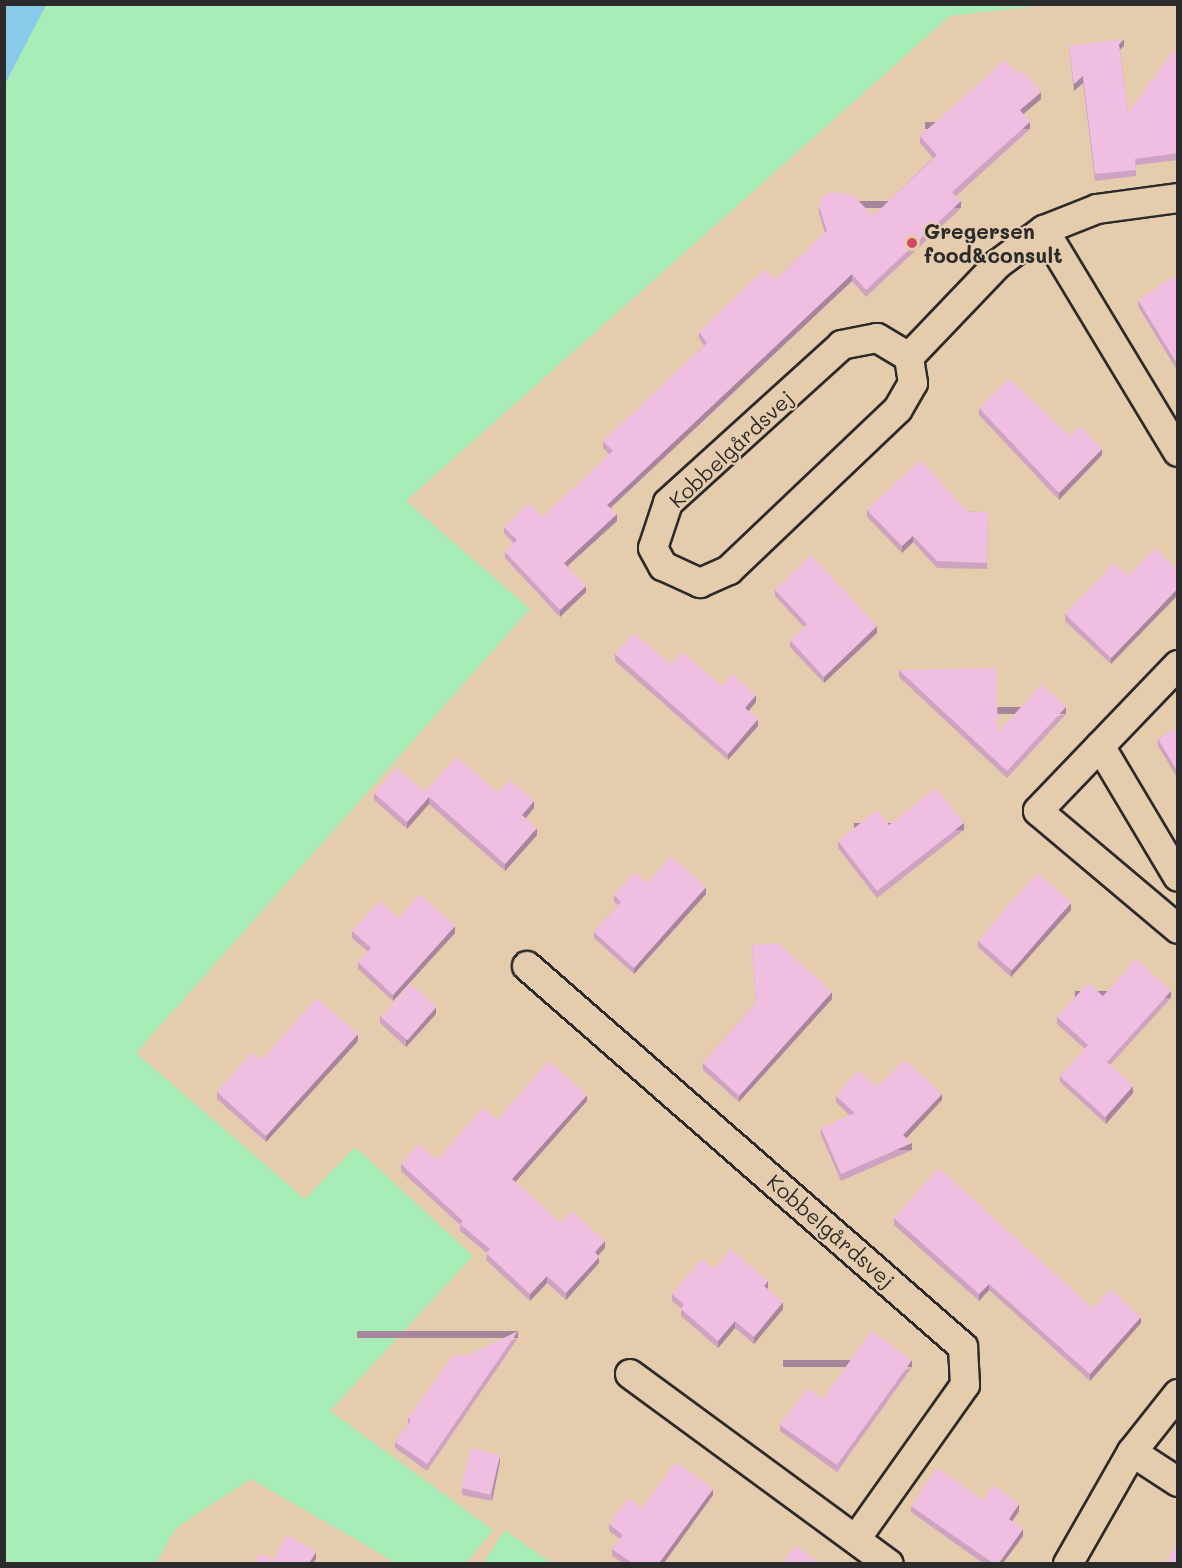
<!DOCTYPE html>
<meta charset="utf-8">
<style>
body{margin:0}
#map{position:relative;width:1182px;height:1568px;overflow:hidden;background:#e5ccad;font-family:Mali,sans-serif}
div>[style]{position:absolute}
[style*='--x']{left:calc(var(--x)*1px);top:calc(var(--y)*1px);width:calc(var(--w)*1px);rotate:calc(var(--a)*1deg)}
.green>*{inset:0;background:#a8ecb7}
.water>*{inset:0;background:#88cae9}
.roads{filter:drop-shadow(2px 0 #2b2b2b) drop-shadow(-2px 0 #2b2b2b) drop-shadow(0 2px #2b2b2b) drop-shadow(0 -2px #2b2b2b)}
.street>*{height:28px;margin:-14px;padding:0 14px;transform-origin:14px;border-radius:14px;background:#e5ccad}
.wall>*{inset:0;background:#cea3c1}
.shaded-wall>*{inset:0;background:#a7859d;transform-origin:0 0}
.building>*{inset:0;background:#efbee0;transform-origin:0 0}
.dots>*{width:16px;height:16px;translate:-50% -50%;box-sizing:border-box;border:3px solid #e5ccad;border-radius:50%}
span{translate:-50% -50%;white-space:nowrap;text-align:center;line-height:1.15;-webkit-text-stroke:4.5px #e5ccad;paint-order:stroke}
.poi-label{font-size:21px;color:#2b2b2b;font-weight:700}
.left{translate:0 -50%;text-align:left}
.street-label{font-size:21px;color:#2b2b2b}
.frame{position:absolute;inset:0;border:6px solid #2b2b2b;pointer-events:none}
</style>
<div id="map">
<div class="green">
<i style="clip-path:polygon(4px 5px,1045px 5px,950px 16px,406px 501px,530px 609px,136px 1053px,305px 1199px,355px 1147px,473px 1256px,330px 1411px,493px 1530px,466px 1563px,396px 1563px,251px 1479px,176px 1528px,156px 1563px,5px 1563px)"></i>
<i style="clip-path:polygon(505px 1530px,551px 1563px,483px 1563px)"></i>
</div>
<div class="water">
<i style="clip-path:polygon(7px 5px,46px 5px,5px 84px,4px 10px)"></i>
</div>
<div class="roads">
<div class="street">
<i style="--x:1044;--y:230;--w:259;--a:58.9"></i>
<i style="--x:909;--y:357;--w:37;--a:-149"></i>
<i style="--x:877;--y:338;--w:36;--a:169"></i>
<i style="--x:842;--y:345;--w:235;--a:137.8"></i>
<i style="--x:668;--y:503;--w:47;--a:108.4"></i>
<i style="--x:653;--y:548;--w:21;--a:61"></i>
<i style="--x:663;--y:566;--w:41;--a:24.7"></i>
<i style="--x:700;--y:583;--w:32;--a:-24"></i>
<i style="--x:729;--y:570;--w:233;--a:-43.6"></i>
<i style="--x:898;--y:409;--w:30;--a:-60"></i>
<i style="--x:913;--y:383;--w:26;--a:-99"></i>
<i style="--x:909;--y:357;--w:129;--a:-46.3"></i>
<i style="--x:998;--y:264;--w:57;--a:-36.5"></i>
<i style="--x:1044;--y:230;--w:57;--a:-21.6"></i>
<i style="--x:1097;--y:209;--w:82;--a:-7.7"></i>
<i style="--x:1178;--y:665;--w:202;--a:133.8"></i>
<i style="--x:1038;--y:811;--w:183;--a:40.1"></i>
<i style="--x:1100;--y:746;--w:152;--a:59.2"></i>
<i style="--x:527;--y:966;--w:579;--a:41.15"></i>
<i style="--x:963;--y:1347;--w:38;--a:87"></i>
<i style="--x:965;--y:1385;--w:189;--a:125.3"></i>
<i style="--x:630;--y:1374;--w:321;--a:36.3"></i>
<i style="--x:1132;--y:1452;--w:55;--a:33.1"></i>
<i style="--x:1068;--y:1564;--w:129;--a:-60.3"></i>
<i style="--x:1132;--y:1452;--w:74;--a:-51.6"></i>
</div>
</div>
<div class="wall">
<i style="clip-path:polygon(1069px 46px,1124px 46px,1120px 50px,1128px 113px,1178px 53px,1178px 160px,1136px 165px,1136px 176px,1095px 181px,1083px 83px,1074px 91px)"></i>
<i style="clip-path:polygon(1041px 99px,1023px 114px,1030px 129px,956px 196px,961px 208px,866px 297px,852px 281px,611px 508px,617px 521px,568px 566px,586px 592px,560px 617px,505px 558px,505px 552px,514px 544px,504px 533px,504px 527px,542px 517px,610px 455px,603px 448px,603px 441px,704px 346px,699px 338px,699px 332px,775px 280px,825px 233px,819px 213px,819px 206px,873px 216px,933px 158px,920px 143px,920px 136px)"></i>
<i style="clip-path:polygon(1178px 280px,1178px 372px,1138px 306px,1138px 300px)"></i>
<i style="clip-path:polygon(979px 408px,1102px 455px,1059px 500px,979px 415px)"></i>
<i style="clip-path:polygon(867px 510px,988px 512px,987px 569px,937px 568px,913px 542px,902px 553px,867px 517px)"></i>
<i style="clip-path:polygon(1128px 576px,1111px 664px,1065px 621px,1065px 614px)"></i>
<i style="clip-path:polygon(775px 590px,877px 633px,824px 683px,790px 647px,790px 640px,804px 627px,775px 596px)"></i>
<i style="clip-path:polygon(615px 654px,671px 665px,756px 702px,749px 711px,758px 726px,728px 760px,615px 661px)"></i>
<i style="clip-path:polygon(899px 670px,998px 732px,1066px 714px,1007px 778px,899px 677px)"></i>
<i style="clip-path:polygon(1178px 727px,1178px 779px,1158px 746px,1158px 739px)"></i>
<i style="clip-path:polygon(425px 792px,498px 793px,534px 808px,526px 818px,537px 835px,505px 871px,429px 804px,407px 829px,374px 800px,374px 793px)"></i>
<i style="clip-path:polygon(889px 825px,964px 830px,877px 898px,838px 848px,838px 841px)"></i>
<i style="clip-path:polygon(647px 883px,706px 894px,634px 974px,594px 938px,594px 932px,618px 905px,614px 902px,614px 895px)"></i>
<i style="clip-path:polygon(1071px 910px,1011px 977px,978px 947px,978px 941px)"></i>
<i style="clip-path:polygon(398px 918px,455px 933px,393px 1001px,358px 969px,358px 962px,368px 952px,352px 938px,352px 931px)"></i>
<i style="clip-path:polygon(752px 945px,832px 999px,739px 1102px,703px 1070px,703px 1063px,756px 1003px)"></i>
<i style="clip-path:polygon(1103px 996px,1171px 998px,1110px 1065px,1133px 1093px,1106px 1124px,1060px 1082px,1060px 1076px,1085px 1049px,1057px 1024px,1057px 1017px)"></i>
<i style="clip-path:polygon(436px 1014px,406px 1047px,380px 1023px,380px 1016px)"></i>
<i style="clip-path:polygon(358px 1041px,266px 1142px,217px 1099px,217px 1092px,261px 1060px)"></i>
<i style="clip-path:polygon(877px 1087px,942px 1100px,906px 1138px,912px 1150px,841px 1181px,821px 1135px,821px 1128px,850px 1116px,836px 1102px,836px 1096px)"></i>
<i style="clip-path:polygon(587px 1101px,515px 1182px,561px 1223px,605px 1248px,598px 1255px,599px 1263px,566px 1300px,547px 1283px,530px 1301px,486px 1260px,487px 1253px,460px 1231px,460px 1225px,401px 1171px,401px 1164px,437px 1160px,497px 1120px)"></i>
<i style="clip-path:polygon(894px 1218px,1093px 1309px,1141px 1323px,1090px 1381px,989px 1290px,979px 1301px,894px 1225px)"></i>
<i style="clip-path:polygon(714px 1269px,768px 1288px,767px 1289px,783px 1309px,754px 1344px,735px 1328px,718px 1348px,681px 1316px,681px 1308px,672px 1301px,672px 1294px)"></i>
<i style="clip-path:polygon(518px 1338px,427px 1471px,395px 1448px,395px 1442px,408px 1424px,408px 1418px,469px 1355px)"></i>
<i style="clip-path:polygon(912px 1367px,837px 1472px,780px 1431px,780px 1425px)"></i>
<i style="clip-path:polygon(500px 1461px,492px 1501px,462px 1495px,462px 1488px)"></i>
<i style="clip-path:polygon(713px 1495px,664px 1563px,623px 1563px,612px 1556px,612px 1549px,620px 1539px,609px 1531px,609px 1524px,641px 1509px)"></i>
<i style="clip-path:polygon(983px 1500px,1019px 1511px,1012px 1521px,1023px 1536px,1003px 1563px,983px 1563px,911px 1512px,911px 1506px)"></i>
</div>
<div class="shaded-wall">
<i style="clip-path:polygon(1124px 39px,1124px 46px,1119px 50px,1119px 44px)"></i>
<i style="clip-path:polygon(1083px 76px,1083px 83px,1074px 91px,1074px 84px)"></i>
<i style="clip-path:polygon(1041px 92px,1041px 99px,1020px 117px,1020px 110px)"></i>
<i style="left:1030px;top:122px;width:7px;height:105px;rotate:90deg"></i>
<i style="left:961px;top:201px;width:7px;height:130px;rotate:90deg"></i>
<i style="clip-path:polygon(852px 274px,852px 281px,607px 511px,607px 505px)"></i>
<i style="clip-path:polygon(1102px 449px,1102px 455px,1059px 500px,1059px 493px)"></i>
<i style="clip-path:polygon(617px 514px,617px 521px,564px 569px,564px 563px)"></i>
<i style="clip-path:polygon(913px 536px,913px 542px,902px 553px,902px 546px)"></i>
<i style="clip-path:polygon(586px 586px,586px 592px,560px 617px,560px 610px)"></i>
<i style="clip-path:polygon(1178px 588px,1178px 595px,1111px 664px,1111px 658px)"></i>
<i style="clip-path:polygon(877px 626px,877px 633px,824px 683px,824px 677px)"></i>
<i style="clip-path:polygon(756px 695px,756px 702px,745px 715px,745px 708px)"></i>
<i style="left:1066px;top:707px;width:7px;height:87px;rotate:90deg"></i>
<i style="clip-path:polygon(758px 719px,758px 726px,728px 760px,728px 754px)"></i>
<i style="clip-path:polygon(429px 797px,429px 804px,407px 829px,407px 822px)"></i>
<i style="clip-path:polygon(534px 801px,534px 808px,522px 822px,522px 815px)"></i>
<i style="left:964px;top:823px;width:7px;height:110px;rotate:90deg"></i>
<i style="clip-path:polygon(537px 828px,537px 835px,505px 871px,505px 864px)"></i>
<i style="clip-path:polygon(706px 887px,706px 894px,634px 974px,634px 968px)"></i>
<i style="clip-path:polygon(1071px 903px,1071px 910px,1011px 977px,1011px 971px)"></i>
<i style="clip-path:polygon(455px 926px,455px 933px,393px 1001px,393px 995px)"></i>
<i style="left:1171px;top:991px;width:7px;height:96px;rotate:90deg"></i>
<i style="clip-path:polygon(832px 992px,832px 999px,739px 1102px,739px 1096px)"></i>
<i style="clip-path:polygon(436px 1007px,436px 1014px,406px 1047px,406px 1040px)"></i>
<i style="clip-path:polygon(358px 1034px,358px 1041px,266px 1142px,266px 1136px)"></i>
<i style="clip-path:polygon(1133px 1086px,1133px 1093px,1106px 1124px,1106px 1117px)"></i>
<i style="clip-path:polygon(942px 1094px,942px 1100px,903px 1142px,903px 1135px)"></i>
<i style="clip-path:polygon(587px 1095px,587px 1101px,512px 1186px,512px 1179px)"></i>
<i style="left:912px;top:1143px;width:7px;height:77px;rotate:90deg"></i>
<i style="clip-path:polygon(605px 1241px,605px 1248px,595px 1259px,595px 1252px)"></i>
<i style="clip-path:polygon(599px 1257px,599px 1263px,566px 1300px,566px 1293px)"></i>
<i style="clip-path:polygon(547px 1276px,547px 1283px,530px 1301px,530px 1294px)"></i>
<i style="clip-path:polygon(768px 1281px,768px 1288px,764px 1292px,764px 1286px)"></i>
<i style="clip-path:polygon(989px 1284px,989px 1290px,979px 1301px,979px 1294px)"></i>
<i style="clip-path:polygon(783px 1302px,783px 1309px,754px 1344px,754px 1337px)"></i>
<i style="clip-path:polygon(1141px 1317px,1141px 1323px,1090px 1381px,1090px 1374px)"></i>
<i style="clip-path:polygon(735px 1321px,735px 1328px,718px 1348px,718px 1341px)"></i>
<i style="left:518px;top:1331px;width:7px;height:161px;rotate:90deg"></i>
<i style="left:912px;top:1360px;width:7px;height:129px;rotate:90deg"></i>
<i style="clip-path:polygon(500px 1455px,500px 1461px,492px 1501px,492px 1494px)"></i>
<i style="clip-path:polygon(713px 1489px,713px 1495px,664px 1563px,659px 1563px)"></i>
<i style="clip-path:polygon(1019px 1504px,1019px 1511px,1009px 1526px,1009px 1519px)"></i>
<i style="clip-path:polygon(1023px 1529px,1023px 1536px,1003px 1563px,999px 1563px)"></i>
<i style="clip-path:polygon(316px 1552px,316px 1559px,313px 1563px,309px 1563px)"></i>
</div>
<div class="building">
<i style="clip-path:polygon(1124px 39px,1119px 44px,1128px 113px,1174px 50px,1178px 53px,1178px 153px,1135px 159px,1136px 170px,1095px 174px,1083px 76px,1074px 84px,1069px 46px)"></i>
<i style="clip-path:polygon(1005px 60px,1018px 74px,1023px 71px,1041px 92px,1020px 110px,1030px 122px,952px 192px,961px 201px,866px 290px,852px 274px,607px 505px,617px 514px,564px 563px,586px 586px,560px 610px,505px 552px,517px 540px,504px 527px,529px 503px,542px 517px,613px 451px,603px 441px,707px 343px,699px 332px,765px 269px,775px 280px,827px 231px,819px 206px,823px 196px,834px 192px,854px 196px,873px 216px,937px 155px,920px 136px)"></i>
<i style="clip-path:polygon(1175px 276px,1178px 280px,1178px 365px,1138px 300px)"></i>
<i style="clip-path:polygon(1009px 379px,1070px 436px,1080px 426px,1102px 449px,1059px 493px,979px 408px)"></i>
<i style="clip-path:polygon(920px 460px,968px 512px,988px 512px,987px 563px,937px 561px,913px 536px,902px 546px,867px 510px)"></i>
<i style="clip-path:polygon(1155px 548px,1178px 570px,1178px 588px,1111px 658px,1065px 614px,1114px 563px,1128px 576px)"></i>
<i style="clip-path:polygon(811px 555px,877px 626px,824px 677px,790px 640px,807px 624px,775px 590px)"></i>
<i style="clip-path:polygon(634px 633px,671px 665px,682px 652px,722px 686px,732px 674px,756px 695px,745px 708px,758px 719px,728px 754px,615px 654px)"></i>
<i style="clip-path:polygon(996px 668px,998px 732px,1042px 684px,1066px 707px,1007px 771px,899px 670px)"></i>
<i style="clip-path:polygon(1178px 727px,1178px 772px,1158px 739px)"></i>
<i style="clip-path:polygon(456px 757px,498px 793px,510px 780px,534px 801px,522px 815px,537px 828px,505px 864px,429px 797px,407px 822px,374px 793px,397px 768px,425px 792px)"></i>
<i style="clip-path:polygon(936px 788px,964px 823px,877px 891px,838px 841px,877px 810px,889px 825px)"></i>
<i style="clip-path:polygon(671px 856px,706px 887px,634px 968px,594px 932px,621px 902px,614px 895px,635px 872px,647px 883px)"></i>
<i style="left:1037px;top:873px;width:45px;height:90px;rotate:41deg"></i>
<i style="clip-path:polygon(420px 894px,455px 926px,393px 995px,358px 962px,371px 948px,352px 931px,380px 901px,398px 918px)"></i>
<i style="clip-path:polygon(778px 943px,832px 992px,739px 1096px,703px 1063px,756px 1003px,752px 945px)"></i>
<i style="clip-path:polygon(1136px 959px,1171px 991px,1107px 1062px,1057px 1017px,1088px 983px,1103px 996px)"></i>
<i style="left:410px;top:984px;width:35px;height:44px;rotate:41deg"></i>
<i style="clip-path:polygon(317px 998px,358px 1034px,266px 1136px,217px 1092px,253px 1052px,261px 1060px)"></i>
<i style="left:1088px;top:1045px;width:61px;height:42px;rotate:42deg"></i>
<i style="clip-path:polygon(905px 1060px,942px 1094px,903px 1135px,912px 1143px,841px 1174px,821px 1128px,855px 1113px,836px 1096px,858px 1070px,877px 1087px)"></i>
<i style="clip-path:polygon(549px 1061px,587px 1095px,512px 1179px,561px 1223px,571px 1211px,605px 1241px,595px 1252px,599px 1257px,566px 1293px,547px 1276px,530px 1294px,486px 1253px,490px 1249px,460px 1224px,463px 1221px,401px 1164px,419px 1144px,437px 1160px,483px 1108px,497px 1120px)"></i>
<i style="clip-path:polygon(939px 1168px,1093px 1309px,1110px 1289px,1141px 1317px,1090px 1374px,989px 1284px,979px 1294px,894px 1218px)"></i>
<i style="clip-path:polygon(731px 1249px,768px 1281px,764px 1286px,783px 1302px,754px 1337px,735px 1321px,718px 1341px,681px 1309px,684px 1304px,672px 1294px,702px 1259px,714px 1269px)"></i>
<i style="clip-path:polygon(518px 1331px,427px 1464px,395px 1442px,411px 1420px,408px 1418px,453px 1356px,469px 1355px)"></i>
<i style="clip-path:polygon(871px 1331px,912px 1360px,837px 1465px,780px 1425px,807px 1388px,823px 1399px)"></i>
<i style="left:471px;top:1448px;width:30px;height:41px;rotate:14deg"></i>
<i style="clip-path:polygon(676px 1462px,713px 1489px,659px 1563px,632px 1563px,612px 1549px,623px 1535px,609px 1524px,628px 1498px,641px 1509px)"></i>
<i style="clip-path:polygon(937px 1468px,983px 1500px,993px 1485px,1019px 1504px,1009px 1519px,1023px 1529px,999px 1563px,993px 1563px,911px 1506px)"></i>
<i style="clip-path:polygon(287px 1535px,316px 1552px,309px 1563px,255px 1563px,261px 1553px,273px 1560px)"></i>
<i style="clip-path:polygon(1178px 1543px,1178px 1563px,1164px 1563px)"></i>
<i style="clip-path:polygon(795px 1546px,819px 1563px,783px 1563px)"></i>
</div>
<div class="dots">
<i style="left:912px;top:243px;background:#d1495b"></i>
</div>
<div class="poi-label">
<span class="left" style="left:924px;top:243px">Gregersen<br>food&amp;consult</span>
</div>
<div class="street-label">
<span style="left:731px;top:449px;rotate:-43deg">Kobbelgårdsvej</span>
<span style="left:831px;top:1231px;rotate:41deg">Kobbelgårdsvej</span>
</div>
<div class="frame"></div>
</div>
